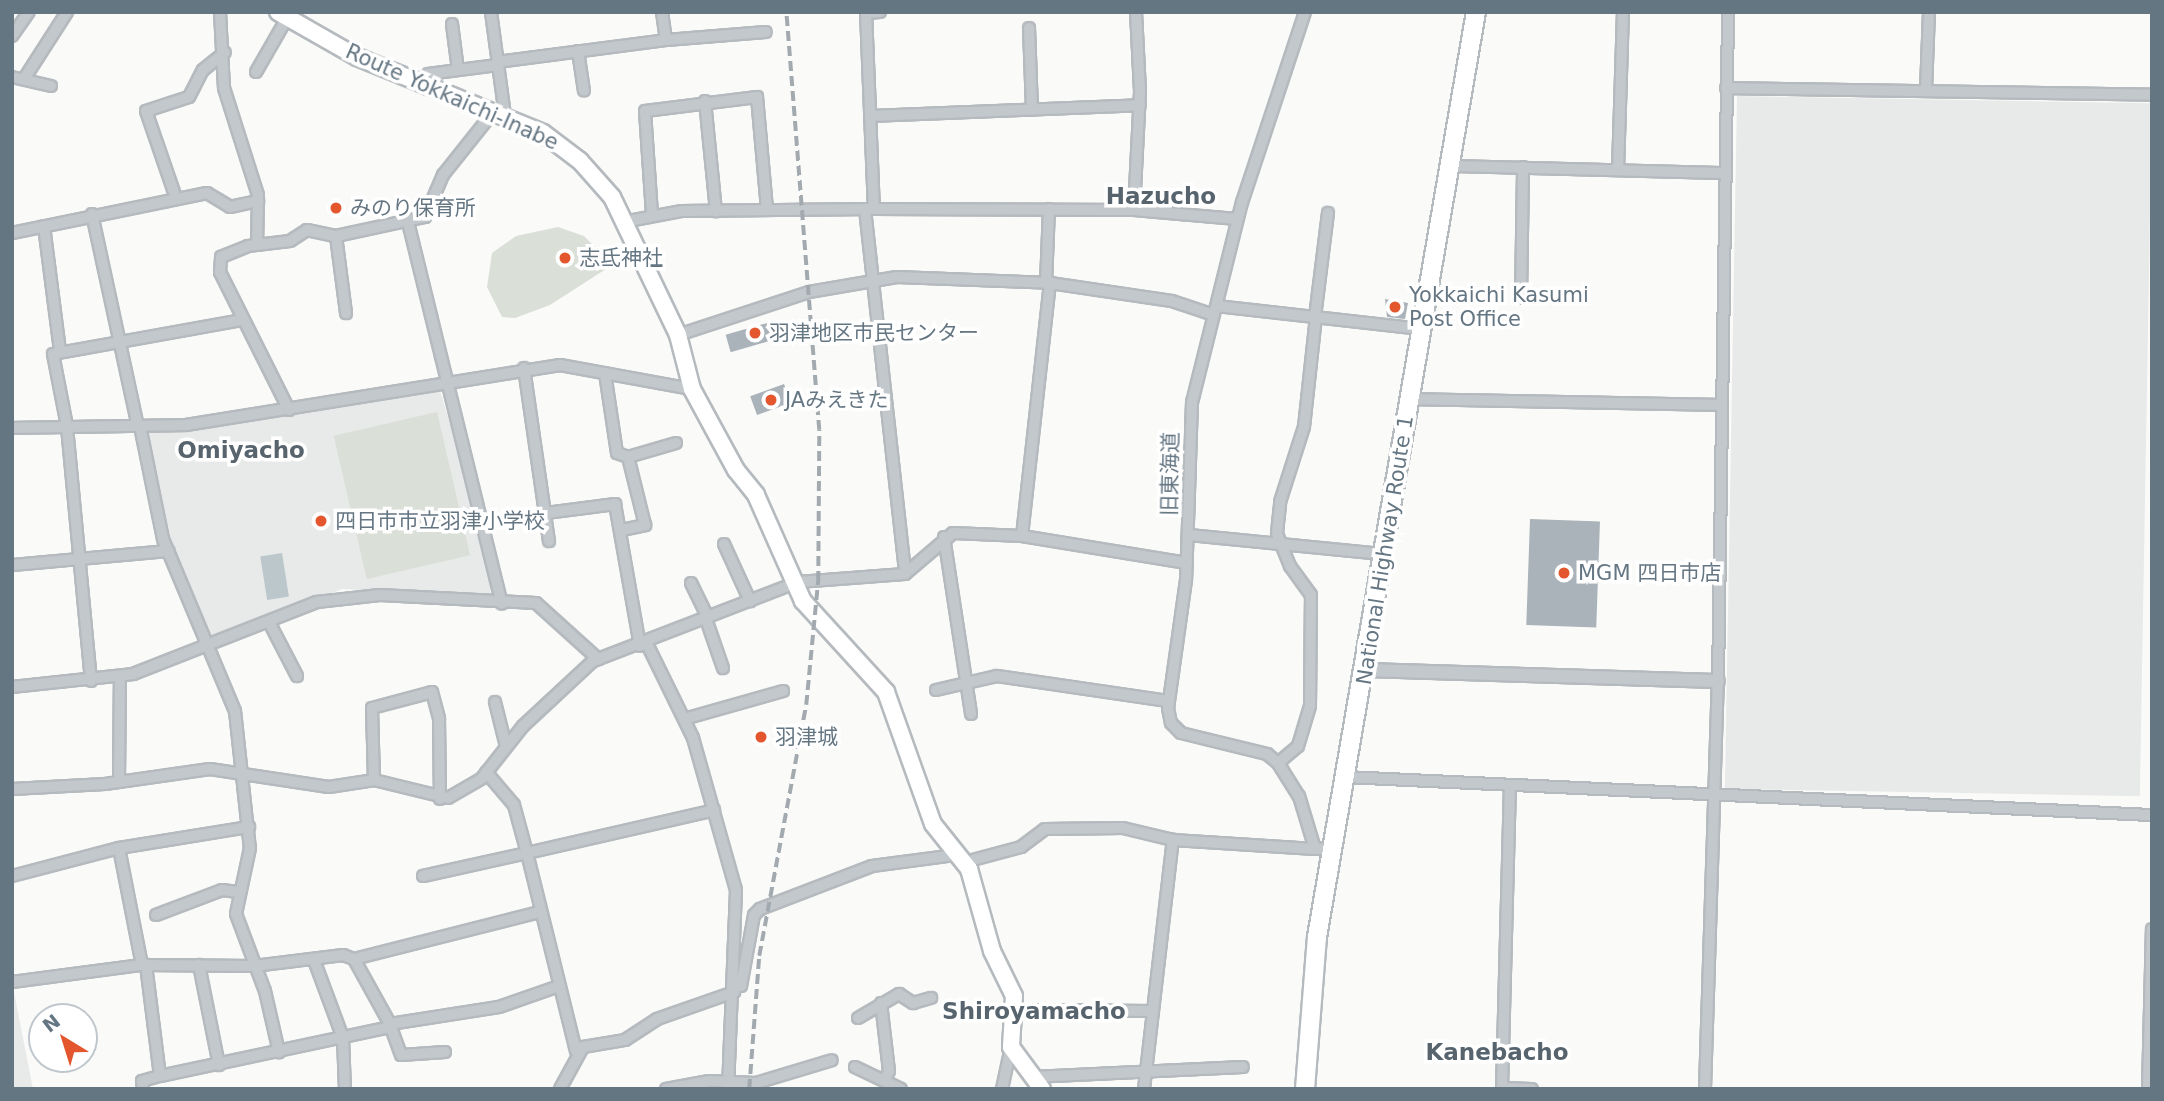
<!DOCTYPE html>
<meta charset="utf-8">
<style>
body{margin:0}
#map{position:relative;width:2164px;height:1101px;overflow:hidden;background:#fafaf8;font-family:"DejaVu Sans","Noto Sans JP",sans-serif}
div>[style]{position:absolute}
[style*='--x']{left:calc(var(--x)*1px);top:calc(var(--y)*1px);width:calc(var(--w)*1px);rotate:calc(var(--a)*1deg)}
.built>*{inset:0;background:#e8e9e9;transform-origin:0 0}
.green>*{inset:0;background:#dadfd7;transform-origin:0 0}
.water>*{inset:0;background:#bbc7cb;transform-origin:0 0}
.building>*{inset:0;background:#aab3b9;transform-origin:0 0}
.roads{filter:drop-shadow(2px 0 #b5babe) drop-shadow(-2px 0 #b5babe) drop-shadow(0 2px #b5babe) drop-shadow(0 -2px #b5babe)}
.minor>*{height:10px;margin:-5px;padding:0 5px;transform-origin:5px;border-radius:5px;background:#c3c8cc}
.tertiary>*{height:12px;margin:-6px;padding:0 6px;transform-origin:6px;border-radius:6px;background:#c3c8cc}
.primary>*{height:16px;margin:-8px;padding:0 8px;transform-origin:8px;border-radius:8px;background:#fff}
.trunk>*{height:18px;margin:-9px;padding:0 9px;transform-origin:9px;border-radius:9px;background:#fff}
.rail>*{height:3.5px;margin-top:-1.75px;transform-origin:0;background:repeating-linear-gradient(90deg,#a2aab0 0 10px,transparent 0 15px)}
.dots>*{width:19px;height:19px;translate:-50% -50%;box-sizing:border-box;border:4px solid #fff;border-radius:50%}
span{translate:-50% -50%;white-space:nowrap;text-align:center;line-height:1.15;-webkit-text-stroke:7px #fff;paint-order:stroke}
.street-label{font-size:21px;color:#657683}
.poi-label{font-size:21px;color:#657683}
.left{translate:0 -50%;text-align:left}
.neighbourhood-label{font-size:23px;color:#57646e;font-weight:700}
.frame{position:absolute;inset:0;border:14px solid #657683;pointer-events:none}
.north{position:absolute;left:28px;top:1003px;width:70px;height:70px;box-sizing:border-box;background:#fff;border:2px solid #c1c8cd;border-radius:50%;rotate:322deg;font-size:19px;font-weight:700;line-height:28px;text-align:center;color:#657683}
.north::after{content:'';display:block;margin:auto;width:24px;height:32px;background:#e4572e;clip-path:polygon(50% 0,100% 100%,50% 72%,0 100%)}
</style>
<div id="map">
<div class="built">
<i style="left:1737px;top:96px;width:415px;height:693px;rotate:1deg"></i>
<i style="clip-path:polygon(440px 391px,476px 510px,491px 577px,490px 596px,342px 589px,211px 642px,159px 507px,148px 433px)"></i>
<i style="clip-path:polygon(12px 987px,13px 987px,33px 1089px,12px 1089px)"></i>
</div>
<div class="green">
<i style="clip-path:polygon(558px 227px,584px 236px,601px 253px,606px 269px,550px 305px,515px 318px,502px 317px,487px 287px,492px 253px,516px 236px)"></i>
<i style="left:437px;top:412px;width:147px;height:106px;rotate:77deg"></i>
</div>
<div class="water">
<i style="left:282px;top:553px;width:44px;height:22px;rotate:81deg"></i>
</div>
<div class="building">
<i style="clip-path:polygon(1385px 299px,1408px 303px,1405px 319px,1387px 317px)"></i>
<i style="left:767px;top:323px;width:18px;height:43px;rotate:74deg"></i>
<i style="left:784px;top:384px;width:20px;height:36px;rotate:70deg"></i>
<i style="left:1530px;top:519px;width:70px;height:106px;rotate:2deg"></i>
</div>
<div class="roads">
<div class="minor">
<i style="--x:220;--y:12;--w:76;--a:87"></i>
<i style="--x:224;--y:88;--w:112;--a:72.4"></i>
<i style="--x:258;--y:195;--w:50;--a:91.1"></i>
<i style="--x:491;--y:12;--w:105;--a:82.3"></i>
<i style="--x:662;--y:12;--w:28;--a:82"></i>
<i style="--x:666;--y:40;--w:100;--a:-4.6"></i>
<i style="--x:866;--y:12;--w:197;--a:87.7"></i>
<i style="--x:1305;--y:12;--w:200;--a:108.3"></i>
<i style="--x:1242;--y:202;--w:206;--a:104"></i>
<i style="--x:1192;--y:402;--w:178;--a:91.9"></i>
<i style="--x:1186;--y:580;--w:129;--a:98"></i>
<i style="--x:1168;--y:708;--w:15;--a:79"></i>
<i style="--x:1171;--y:723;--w:14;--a:45"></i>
<i style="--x:1181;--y:733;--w:89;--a:13.7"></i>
<i style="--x:1267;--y:754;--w:14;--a:39"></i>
<i style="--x:1278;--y:763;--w:39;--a:58"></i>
<i style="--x:1299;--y:796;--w:55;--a:73.2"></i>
<i style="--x:1315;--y:849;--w:16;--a:-4"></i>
<i style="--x:866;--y:13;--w:14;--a:-4"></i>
<i style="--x:452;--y:24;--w:46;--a:82.6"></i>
<i style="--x:1029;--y:28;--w:82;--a:87.9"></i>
<i style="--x:12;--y:36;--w:29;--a:-55"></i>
<i style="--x:578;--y:51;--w:40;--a:81.5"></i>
<i style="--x:497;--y:62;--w:170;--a:-7.4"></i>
<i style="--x:256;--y:72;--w:62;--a:-60.1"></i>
<i style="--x:428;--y:74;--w:70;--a:-7.4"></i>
<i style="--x:12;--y:77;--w:40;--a:13"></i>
<i style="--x:24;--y:79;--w:80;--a:-57.3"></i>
<i style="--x:1726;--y:88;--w:426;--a:0.9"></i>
<i style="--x:1926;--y:90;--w:78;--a:-87.8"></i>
<i style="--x:705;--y:101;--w:111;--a:84.3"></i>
<i style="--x:870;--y:116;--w:270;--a:-2.3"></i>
<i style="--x:1449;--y:166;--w:276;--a:1.5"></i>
<i style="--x:1618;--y:170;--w:158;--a:-88.2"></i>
<i style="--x:176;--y:198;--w:92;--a:-109"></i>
<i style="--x:146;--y:111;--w:45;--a:-18"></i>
<i style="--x:189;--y:97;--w:30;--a:-63"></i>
<i style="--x:203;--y:70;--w:28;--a:-39"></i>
<i style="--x:865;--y:209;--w:367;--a:83.7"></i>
<i style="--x:1134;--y:210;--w:119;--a:-87.1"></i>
<i style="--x:1140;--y:91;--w:79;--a:-92.9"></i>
<i style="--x:92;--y:214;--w:217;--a:77.8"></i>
<i style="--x:652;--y:214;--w:103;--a:-93.9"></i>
<i style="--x:645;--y:111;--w:113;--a:-7.1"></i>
<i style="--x:757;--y:97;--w:113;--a:84.9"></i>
<i style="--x:408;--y:222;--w:393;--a:76.2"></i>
<i style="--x:623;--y:222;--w:59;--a:-10.7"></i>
<i style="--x:681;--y:211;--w:193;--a:-0.6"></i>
<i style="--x:874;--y:209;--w:260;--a:0.2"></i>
<i style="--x:1134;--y:210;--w:103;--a:5"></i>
<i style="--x:44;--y:226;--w:126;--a:82.7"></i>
<i style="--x:12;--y:233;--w:199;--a:-11.6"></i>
<i style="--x:207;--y:193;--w:27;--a:31"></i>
<i style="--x:230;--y:207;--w:29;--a:-12"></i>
<i style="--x:336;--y:236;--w:78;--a:82.6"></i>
<i style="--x:1046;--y:283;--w:74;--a:-87.7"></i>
<i style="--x:1521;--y:298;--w:131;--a:-89.1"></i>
<i style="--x:1217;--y:306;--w:205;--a:6.4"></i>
<i style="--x:1315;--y:317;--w:105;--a:-82.9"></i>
<i style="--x:678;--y:335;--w:138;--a:-18.2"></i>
<i style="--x:809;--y:292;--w:89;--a:-9.7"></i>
<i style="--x:897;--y:277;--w:153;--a:2.2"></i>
<i style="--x:1050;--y:283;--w:123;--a:8.4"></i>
<i style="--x:1172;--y:301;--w:44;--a:18.4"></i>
<i style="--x:524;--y:368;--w:175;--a:81.8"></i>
<i style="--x:605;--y:373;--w:81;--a:81.5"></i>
<i style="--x:617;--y:453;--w:12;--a:20"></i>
<i style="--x:1410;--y:399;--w:309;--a:1.1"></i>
<i style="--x:289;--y:410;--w:154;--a:-116.6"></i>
<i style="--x:220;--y:272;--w:15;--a:-86"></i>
<i style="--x:221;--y:257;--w:29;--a:-22"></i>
<i style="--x:248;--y:246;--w:42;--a:-6.8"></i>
<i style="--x:290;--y:241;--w:20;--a:-33"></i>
<i style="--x:307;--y:230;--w:30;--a:12"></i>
<i style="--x:336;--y:236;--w:91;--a:-12.1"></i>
<i style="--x:425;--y:217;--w:46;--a:-66.8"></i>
<i style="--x:443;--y:175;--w:82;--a:-51.4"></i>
<i style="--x:140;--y:426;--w:115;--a:78.5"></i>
<i style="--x:163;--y:539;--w:186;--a:67.3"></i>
<i style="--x:235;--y:711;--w:138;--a:83.8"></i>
<i style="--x:250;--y:848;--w:67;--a:102"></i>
<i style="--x:236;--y:914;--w:82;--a:69.4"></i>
<i style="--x:265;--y:991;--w:63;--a:77.1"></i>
<i style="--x:12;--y:428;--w:174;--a:-1"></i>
<i style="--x:186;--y:425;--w:379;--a:-9.1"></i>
<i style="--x:560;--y:365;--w:134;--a:10.3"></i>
<i style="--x:546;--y:513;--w:70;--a:-7.4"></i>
<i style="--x:615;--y:504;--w:144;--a:80"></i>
<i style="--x:622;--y:530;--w:24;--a:-12"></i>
<i style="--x:645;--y:525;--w:70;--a:-104"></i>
<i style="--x:628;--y:457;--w:50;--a:-16.3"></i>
<i style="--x:1189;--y:535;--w:194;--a:5.6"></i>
<i style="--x:1022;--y:536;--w:255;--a:-83.7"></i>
<i style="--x:944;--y:537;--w:179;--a:81.3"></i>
<i style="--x:724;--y:544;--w:63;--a:65.5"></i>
<i style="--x:12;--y:565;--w:157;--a:-5.1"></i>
<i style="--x:691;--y:583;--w:39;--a:64"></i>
<i style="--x:706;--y:619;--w:52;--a:70.9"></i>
<i style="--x:269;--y:622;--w:61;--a:62.6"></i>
<i style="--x:647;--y:644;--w:105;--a:63.9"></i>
<i style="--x:693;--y:738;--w:158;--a:74.2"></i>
<i style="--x:736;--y:890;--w:199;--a:92.3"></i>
<i style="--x:91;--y:681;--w:256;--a:-95.4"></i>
<i style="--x:67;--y:426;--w:73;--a:-101"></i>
<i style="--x:53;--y:354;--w:192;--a:-10.2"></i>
<i style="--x:12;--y:687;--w:122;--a:-6.1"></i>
<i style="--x:133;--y:674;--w:198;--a:-21.4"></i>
<i style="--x:317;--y:602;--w:63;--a:-6.3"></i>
<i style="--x:380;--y:595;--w:156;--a:2.9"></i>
<i style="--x:536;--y:603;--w:84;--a:42.1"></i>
<i style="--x:936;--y:690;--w:63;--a:-12.9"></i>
<i style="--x:997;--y:676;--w:173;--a:8.3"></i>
<i style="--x:495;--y:702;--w:45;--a:76"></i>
<i style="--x:684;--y:719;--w:103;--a:-15.8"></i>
<i style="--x:1278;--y:763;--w:26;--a:-40"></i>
<i style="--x:1298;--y:746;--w:42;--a:-73.3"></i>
<i style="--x:1310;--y:706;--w:111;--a:-89.5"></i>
<i style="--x:1311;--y:595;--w:36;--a:-126"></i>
<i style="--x:1290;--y:566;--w:35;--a:-112"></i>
<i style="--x:1277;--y:533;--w:31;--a:-84"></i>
<i style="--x:1280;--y:502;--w:79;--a:-72.3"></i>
<i style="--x:1304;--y:427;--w:111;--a:-83.8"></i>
<i style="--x:1345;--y:777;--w:808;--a:2.7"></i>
<i style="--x:374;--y:780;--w:72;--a:-91.6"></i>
<i style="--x:372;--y:708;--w:62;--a:-14.9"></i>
<i style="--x:432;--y:692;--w:28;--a:75"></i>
<i style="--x:439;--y:719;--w:80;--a:89.3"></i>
<i style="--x:119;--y:782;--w:105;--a:-89.5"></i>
<i style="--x:12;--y:789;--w:93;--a:-3.1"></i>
<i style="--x:105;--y:784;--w:106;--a:-8.1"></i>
<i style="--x:210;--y:769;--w:120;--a:8.6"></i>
<i style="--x:329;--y:787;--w:46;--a:-8.8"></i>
<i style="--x:374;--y:780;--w:76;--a:13.7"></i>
<i style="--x:448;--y:798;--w:39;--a:-30"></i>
<i style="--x:482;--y:778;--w:66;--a:-51.7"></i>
<i style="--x:523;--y:726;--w:96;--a:-42.9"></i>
<i style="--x:593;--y:661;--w:220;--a:-21.1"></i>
<i style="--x:798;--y:582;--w:107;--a:-4.3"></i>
<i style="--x:905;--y:574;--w:63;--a:-40.5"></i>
<i style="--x:953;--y:533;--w:69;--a:2.5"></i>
<i style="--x:1022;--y:536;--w:167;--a:9.3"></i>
<i style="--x:119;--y:848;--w:119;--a:78.9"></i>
<i style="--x:965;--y:862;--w:58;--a:-15"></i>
<i style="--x:1021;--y:847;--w:30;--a:-37"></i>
<i style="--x:1045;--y:829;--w:78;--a:-0.7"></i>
<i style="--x:1123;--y:828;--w:51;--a:13.5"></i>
<i style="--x:1173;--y:840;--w:142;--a:3.6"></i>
<i style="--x:12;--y:876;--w:111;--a:-14.7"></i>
<i style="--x:119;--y:848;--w:132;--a:-9.2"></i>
<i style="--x:423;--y:876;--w:107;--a:-12.5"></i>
<i style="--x:527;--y:853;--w:50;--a:-105.2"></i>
<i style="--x:514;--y:805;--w:43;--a:-130.3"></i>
<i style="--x:156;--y:915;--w:71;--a:-20.7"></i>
<i style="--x:222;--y:890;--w:16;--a:7"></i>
<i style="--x:354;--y:959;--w:74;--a:61"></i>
<i style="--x:314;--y:960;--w:83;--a:69.6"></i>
<i style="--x:343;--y:1038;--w:51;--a:87.8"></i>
<i style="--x:199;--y:965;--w:102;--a:78.7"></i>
<i style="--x:12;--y:982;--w:131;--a:-7.5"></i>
<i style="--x:142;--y:965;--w:112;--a:0.5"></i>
<i style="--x:254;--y:966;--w:90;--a:-7"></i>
<i style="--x:343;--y:955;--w:12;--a:20"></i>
<i style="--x:354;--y:959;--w:192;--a:-14.2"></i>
<i style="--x:734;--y:984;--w:7;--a:16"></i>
<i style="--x:741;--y:986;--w:72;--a:-79.6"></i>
<i style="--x:754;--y:915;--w:8;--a:-45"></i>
<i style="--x:760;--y:909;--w:120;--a:-21"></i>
<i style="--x:872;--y:866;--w:85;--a:-7.5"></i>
<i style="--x:881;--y:1003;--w:68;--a:83.3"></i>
<i style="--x:889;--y:1071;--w:10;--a:114"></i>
<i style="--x:1015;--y:1010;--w:138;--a:0.4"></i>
<i style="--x:858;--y:1018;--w:48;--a:-30.3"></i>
<i style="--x:899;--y:994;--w:17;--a:33"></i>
<i style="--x:913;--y:1003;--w:19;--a:-16"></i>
<i style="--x:576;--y:1051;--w:204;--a:-103.9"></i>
<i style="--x:527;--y:853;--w:192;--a:-12.9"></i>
<i style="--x:445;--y:1052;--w:44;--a:176.1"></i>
<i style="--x:401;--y:1055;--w:33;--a:-110"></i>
<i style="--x:390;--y:1024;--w:110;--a:-8.9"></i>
<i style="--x:499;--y:1007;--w:64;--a:-19.3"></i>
<i style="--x:855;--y:1067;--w:51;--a:25.6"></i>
<i style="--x:160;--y:1076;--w:236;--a:-12"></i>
<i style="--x:1032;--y:1077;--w:211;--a:-2.7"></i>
<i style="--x:1502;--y:1088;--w:30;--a:2"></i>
<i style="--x:143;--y:1089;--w:8;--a:-97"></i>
<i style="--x:142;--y:1081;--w:19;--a:-16"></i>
<i style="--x:160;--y:1076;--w:112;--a:-97.2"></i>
<i style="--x:560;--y:1089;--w:48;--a:-61.3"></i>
<i style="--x:583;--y:1047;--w:43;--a:-9.5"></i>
<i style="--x:625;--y:1040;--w:38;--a:-33"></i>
<i style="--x:657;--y:1019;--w:82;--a:-19.3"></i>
<i style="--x:666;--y:1089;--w:44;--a:-10.5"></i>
<i style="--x:709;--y:1081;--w:47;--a:2.4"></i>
<i style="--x:756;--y:1083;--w:79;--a:-16.8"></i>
<i style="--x:1002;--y:1089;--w:43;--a:-77.9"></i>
<i style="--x:1144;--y:1089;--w:251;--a:-83.4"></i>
<i style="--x:1502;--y:1089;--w:304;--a:-88.5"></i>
<i style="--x:1705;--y:1089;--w:408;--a:-88.2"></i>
<i style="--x:1718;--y:681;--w:669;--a:-89.14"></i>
<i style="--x:2148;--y:1089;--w:160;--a:-88.6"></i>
</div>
<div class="tertiary">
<i style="--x:1365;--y:670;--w:353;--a:1.8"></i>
</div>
<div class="primary">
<i style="--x:278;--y:12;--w:91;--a:29.7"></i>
<i style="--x:357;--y:57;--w:201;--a:22.2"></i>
<i style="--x:543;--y:133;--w:46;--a:37.1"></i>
<i style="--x:580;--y:161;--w:48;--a:48.4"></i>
<i style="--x:612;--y:197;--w:153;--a:64.4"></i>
<i style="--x:678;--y:335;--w:56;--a:75.5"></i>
<i style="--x:692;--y:389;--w:92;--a:61.5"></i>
<i style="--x:736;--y:470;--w:32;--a:51"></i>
<i style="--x:756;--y:495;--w:116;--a:66.1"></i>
<i style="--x:803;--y:601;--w:123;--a:47.6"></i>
<i style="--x:886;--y:692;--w:140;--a:70.4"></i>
<i style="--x:933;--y:824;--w:58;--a:51.3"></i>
<i style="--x:969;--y:869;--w:85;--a:74.3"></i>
<i style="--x:992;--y:951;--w:50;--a:63.9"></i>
<i style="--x:1014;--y:996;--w:51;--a:93.4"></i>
<i style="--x:1011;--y:1047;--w:52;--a:53.6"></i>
</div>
<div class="trunk">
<i style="--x:1305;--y:1089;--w:152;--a:-85.5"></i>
<i style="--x:1317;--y:937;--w:939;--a:-80.25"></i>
</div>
</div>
<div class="rail">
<i style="--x:749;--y:1089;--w:133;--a:-85.7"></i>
<i style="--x:759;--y:956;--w:255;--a:-79.4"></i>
<i style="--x:806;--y:705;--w:125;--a:-84.5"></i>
<i style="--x:818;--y:581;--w:151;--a:-89.6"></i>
<i style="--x:819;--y:430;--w:419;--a:-94.5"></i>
</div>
<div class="dots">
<i style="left:336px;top:208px;background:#e4572e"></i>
<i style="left:565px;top:258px;background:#e4572e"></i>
<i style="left:1395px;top:307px;background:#e4572e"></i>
<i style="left:755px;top:333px;background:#e4572e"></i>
<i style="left:771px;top:400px;background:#e4572e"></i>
<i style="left:321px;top:521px;background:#e4572e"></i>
<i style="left:1564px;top:573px;background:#e4572e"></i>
<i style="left:761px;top:737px;background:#e4572e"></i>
</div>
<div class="street-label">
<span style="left:452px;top:97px;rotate:24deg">Route Yokkaichi-Inabe</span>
<span style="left:1170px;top:474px;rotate:-89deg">旧東海道</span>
<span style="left:1385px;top:550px;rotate:-81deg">National Highway Route 1</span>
</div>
<div class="poi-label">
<span class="left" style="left:350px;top:208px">みのり保育所</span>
<span class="left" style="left:579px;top:258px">志氐神社</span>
<span class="left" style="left:1409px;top:307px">Yokkaichi Kasumi<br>Post Office</span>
<span class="left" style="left:769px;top:333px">羽津地区市民センター</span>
<span class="left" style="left:785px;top:400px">JAみえきた</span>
<span class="left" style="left:335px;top:521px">四日市市立羽津小学校</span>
<span class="left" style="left:1578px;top:573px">MGM 四日市店</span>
<span class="left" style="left:775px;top:737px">羽津城</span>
</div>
<div class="neighbourhood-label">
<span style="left:1161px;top:196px">Hazucho</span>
<span style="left:241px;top:450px">Omiyacho</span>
<span style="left:1034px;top:1011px">Shiroyamacho</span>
<span style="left:1497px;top:1052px">Kanebacho</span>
</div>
<div class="frame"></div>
<div class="north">N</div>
</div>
